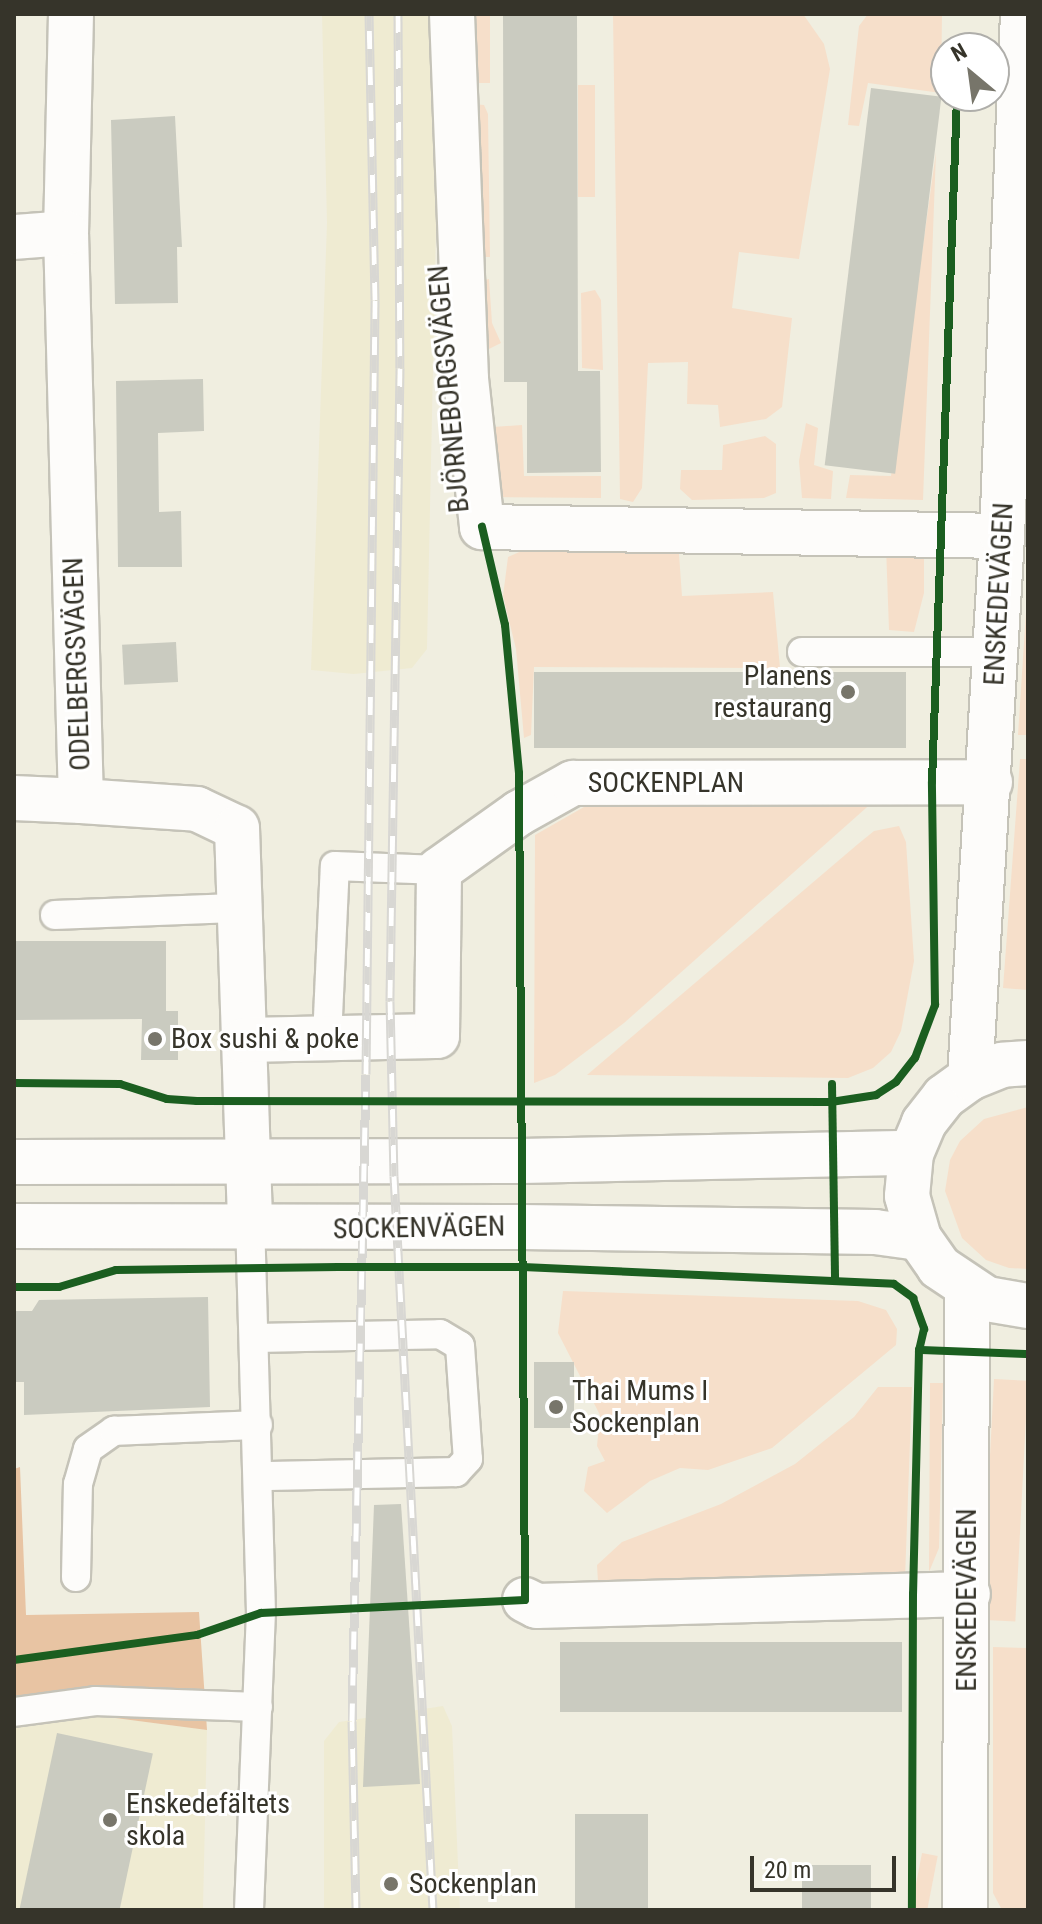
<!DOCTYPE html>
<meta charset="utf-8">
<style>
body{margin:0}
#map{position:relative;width:1042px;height:1924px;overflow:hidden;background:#f0eee0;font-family:"Roboto Condensed",sans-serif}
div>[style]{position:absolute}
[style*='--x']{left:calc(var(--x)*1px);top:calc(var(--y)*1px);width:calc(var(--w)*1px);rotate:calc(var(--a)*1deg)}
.built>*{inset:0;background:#efebd2}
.green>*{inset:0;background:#f6dfca;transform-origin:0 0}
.forest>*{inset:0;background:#e8c4a3}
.building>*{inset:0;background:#cacbc0;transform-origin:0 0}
.roads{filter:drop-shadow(2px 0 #c5c3b8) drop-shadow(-2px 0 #c5c3b8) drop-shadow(0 2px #c5c3b8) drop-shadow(0 -2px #c5c3b8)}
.service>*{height:28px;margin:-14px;padding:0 14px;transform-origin:14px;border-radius:14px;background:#fdfcfa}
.minor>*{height:44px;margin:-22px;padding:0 22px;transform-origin:22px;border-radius:22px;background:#fdfcfa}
.tertiary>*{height:44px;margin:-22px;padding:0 22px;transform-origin:22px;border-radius:22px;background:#fdfcfa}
.secondary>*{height:44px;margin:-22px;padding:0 22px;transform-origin:22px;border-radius:22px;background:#fdfcfa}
.rail>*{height:9px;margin-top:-4.5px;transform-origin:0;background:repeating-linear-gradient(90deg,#fff 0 18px,#d8d7d3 0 36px);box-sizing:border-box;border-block:2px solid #d8d7d3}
.cycleway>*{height:8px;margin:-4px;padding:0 4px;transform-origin:4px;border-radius:4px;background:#1b5e20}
.dots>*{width:22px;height:22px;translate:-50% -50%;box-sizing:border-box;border:4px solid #fff;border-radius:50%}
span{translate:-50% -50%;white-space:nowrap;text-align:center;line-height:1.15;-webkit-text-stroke:6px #fff;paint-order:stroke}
.street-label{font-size:28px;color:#36342a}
.poi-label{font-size:28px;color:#36342a}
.right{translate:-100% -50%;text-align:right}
.left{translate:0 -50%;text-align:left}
.frame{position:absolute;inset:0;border:16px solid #36342a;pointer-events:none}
.north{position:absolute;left:930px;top:32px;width:80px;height:80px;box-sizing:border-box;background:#fff;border:2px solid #afaeaa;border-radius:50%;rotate:331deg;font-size:22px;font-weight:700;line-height:32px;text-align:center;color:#36342a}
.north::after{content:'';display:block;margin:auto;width:28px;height:36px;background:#77756a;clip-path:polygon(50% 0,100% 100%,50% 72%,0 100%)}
.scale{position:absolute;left:750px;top:1856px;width:146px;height:36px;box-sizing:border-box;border:4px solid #36342a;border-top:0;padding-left:10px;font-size:24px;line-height:28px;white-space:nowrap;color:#36342a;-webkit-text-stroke:6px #fff;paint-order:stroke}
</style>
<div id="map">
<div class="built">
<i style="clip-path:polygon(322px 14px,433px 14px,438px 136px,427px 649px,412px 668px,354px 674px,311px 670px,327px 223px)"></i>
<i style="clip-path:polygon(443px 1706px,452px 1726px,460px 1910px,324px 1910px,324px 1741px,339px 1722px)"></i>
<i style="clip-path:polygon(77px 1713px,207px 1730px,203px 1910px,14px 1910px,14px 1721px)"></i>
</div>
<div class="green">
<i style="left:469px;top:14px;width:21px;height:69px"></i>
<i style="clip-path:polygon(613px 14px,803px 14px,824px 44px,830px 69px,799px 259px,739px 252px,732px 308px,792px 318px,782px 407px,766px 419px,720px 427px,718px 405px,687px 404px,688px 362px,648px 363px,642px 488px,633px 502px,620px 499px)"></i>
<i style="clip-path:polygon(868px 14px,942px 14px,941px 93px,868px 83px,859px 126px,848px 125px,859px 26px)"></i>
<i style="left:595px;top:85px;width:112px;height:17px;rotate:90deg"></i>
<i style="clip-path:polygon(473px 104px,484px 105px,488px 114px,490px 257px,470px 257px)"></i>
<i style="clip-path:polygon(936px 152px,923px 500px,846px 498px,850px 475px,891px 476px)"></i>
<i style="clip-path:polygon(489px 279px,492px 323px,501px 343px,487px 350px,470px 284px)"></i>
<i style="clip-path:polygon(595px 290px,601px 300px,603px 370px,582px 368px,581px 293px)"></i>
<i style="clip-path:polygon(806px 423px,818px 428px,814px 465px,833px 471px,831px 499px,802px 498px,799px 461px)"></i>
<i style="clip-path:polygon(522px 425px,524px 476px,601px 476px,601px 498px,493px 497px,493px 427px)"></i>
<i style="clip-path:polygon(765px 436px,776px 444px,776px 493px,764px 498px,692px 500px,680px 489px,681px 470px,722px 470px,723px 445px)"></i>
<i style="clip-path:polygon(886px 547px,924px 554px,924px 593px,914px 632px,889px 630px)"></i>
<i style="clip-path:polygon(524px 550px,679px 554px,682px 596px,773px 592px,780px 668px,534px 667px,531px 735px,524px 738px,516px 649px,503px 596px,508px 557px)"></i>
<i style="clip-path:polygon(1028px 581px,1028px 735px,1018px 735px)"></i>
<i style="clip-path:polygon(1020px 759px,1028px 759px,1028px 990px,1003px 988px)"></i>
<i style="clip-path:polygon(875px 800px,624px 1023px,555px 1075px,534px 1083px,535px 835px,591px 803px)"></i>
<i style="clip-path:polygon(899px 826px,906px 842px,914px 961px,901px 1031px,891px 1052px,873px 1068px,848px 1078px,587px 1075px,858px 844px,874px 831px)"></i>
<i style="clip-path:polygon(1028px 1107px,1028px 1269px,1009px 1268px,986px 1260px,962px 1238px,945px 1191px,950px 1160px,960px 1141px,984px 1119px)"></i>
<i style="clip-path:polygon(563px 1291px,858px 1301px,886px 1310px,897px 1329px,896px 1345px,772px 1448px,708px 1470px,680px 1468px,650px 1481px,607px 1513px,584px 1491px,588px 1467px,605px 1461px,597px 1446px,600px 1415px,558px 1333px)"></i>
<i style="left:994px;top:1379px;width:34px;height:241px;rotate:3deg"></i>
<i style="clip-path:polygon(930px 1383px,943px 1383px,939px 1548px,929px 1572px)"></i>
<i style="clip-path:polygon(878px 1387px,912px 1387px,905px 1579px,598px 1582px,597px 1565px,622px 1542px,721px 1504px,795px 1464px,854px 1417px)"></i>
<i style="clip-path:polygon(993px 1647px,1028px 1648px,1028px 1910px,1002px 1910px,993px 1893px)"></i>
<i style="left:922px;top:1853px;width:16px;height:57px;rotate:11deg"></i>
</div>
<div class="forest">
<i style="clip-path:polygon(20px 1467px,26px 1615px,199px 1612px,207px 1730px,77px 1713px,14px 1721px,14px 1469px)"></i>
</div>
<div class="building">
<i style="clip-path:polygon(503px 14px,577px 14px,578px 371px,600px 371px,601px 472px,527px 473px,527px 382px,504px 382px)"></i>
<i style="left:871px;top:88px;width:71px;height:380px;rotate:7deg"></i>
<i style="clip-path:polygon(175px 116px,182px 247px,177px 247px,178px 303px,115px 304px,111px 120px)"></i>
<i style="clip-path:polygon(203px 379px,204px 431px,158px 433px,159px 512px,181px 511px,182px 567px,118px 567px,116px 381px)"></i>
<i style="left:176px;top:642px;width:40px;height:54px;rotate:87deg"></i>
<i style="left:906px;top:672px;width:76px;height:372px;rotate:90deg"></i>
<i style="clip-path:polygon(14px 941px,166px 941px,166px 1011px,178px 1011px,178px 1060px,141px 1060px,142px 1019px,14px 1020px)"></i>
<i style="clip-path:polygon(208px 1297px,210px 1407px,24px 1415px,24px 1382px,14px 1382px,14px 1311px,32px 1311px,39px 1300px)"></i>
<i style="left:534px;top:1362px;width:40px;height:66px"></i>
<i style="clip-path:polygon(401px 1504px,420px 1784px,363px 1787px,374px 1505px)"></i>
<i style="left:560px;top:1642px;width:342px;height:70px"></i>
<i style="left:57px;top:1733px;width:98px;height:181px;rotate:12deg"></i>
<i style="left:575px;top:1814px;width:73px;height:96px"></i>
<i style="left:802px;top:1865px;width:69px;height:45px"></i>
</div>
<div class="roads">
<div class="service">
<i style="--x:802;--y:652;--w:194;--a:0"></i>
<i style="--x:55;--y:915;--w:185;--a:-2.2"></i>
<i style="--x:327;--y:1039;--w:173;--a:-87.4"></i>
<i style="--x:335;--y:866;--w:104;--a:2.2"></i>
<i style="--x:256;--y:1338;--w:184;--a:-1.2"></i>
<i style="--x:440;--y:1334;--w:23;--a:31"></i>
<i style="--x:460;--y:1346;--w:113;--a:86"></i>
<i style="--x:468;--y:1459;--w:18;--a:133"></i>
<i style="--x:456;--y:1472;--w:197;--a:178.8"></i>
<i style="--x:76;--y:1577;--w:93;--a:-88.8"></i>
<i style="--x:78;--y:1484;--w:36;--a:-74"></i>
<i style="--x:88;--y:1449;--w:32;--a:-35"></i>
<i style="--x:114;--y:1431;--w:144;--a:-2.4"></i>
<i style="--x:14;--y:1712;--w:82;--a:-7.7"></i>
<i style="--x:95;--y:1701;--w:163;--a:2.1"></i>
<i style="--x:249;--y:1910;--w:297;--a:-87.7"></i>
<i style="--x:261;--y:1613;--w:384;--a:-91.6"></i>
</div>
<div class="minor">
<i style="--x:71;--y:14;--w:219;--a:91.3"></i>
<i style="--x:66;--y:233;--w:568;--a:88.49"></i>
<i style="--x:81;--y:801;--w:116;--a:3.9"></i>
<i style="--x:197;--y:809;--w:44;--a:25.4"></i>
<i style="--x:237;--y:828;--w:401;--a:88.1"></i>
<i style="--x:452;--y:14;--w:365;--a:87.8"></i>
<i style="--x:466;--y:379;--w:149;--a:83.8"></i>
<i style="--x:482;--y:527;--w:520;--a:0.99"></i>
<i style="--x:14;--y:237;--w:52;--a:-4.4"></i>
<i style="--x:14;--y:798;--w:67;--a:2.6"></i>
<i style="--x:244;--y:1040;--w:193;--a:-1.2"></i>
<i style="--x:437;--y:1036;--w:166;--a:-89.3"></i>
<i style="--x:439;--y:870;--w:98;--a:-35.5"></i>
<i style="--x:519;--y:813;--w:62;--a:-29.1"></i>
<i style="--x:573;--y:783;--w:417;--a:-0.1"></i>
<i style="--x:525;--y:1600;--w:13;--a:27"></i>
<i style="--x:537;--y:1606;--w:431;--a:-1.6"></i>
</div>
<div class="tertiary">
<i style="--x:14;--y:1162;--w:507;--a:-0.11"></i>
<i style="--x:521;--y:1161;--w:390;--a:-1.2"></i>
<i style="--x:14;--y:1226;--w:508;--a:0.11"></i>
<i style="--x:522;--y:1227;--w:353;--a:0.8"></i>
<i style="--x:875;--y:1232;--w:44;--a:7.8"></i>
<i style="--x:965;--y:1910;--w:620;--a:-89.82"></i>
</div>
<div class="secondary">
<i style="--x:1028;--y:1063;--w:26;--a:176"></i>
<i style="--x:1002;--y:1065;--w:35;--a:158"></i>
<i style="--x:970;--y:1078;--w:32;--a:144"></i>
<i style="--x:944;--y:1097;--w:33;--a:128"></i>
<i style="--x:924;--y:1123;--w:33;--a:113"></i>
<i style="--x:911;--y:1153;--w:43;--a:95.3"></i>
<i style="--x:907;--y:1196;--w:44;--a:74.1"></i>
<i style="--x:919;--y:1238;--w:35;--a:55"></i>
<i style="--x:939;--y:1267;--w:58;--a:33.7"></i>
<i style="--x:987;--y:1299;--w:42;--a:9.7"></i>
<i style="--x:970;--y:1078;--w:543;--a:-86.62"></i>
<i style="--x:1002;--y:536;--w:522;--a:-87.7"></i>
</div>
</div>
<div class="rail">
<i style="--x:398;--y:14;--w:354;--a:89.7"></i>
<i style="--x:400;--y:368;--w:633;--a:90.91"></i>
<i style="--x:390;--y:1001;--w:175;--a:88.7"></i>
<i style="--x:394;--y:1176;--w:735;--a:86.96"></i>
<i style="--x:356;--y:1910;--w:189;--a:-91.2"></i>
<i style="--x:352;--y:1721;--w:647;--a:-88.76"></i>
<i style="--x:366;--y:1074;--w:774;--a:-89.33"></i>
<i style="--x:375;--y:300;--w:286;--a:-91.2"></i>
</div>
<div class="cycleway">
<i style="--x:14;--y:1083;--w:106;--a:0.5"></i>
<i style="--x:120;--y:1084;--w:49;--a:17.7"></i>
<i style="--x:167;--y:1099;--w:30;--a:4"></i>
<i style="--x:197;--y:1101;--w:634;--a:0.09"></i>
<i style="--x:831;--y:1102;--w:46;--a:-8.8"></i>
<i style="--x:876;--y:1095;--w:24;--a:-33"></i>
<i style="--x:896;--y:1082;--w:31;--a:-52"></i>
<i style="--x:915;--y:1058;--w:57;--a:-69.3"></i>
<i style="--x:935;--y:1005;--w:223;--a:-90.8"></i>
<i style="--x:932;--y:782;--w:686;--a:-87.91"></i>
<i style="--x:832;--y:1084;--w:195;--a:89.1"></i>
<i style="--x:14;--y:1287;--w:45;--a:0"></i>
<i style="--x:59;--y:1287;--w:59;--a:-16.6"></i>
<i style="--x:116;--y:1270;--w:222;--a:-0.8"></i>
<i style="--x:338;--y:1267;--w:185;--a:0"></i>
<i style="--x:523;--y:1267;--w:371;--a:2.6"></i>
<i style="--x:894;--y:1284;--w:24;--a:36"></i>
<i style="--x:913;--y:1298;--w:33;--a:70"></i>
<i style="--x:924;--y:1329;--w:22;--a:103"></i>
<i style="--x:919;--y:1350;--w:244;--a:91.4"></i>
<i style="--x:913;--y:1594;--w:316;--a:90.2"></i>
<i style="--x:919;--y:1350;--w:109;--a:2.1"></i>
<i style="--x:14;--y:1660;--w:185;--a:-7.8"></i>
<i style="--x:197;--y:1635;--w:68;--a:-19"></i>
<i style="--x:261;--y:1613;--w:264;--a:-2.8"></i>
<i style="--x:525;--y:1600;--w:827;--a:-90.42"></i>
<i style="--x:519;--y:773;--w:149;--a:-95.4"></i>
<i style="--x:505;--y:625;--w:101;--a:-103.2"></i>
</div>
<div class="dots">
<i style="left:848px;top:692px;background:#77756a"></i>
<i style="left:155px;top:1039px;background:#77756a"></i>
<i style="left:556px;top:1407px;background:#77756a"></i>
<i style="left:110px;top:1820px;background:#77756a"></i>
<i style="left:391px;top:1884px;background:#77756a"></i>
</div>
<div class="street-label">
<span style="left:449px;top:389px;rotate:-95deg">BJÖRNEBORGSVÄGEN</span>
<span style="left:999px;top:594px;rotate:-87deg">ENSKEDEVÄGEN</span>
<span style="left:77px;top:664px;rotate:-92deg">ODELBERGSVÄGEN</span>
<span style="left:666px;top:783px">SOCKENPLAN</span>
<span style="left:419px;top:1228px;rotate:-1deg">SOCKENVÄGEN</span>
<span style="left:967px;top:1600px;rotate:-90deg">ENSKEDEVÄGEN</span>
</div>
<div class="poi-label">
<span class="right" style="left:832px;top:692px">Planens<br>restaurang</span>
<span class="left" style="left:171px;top:1039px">Box sushi &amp; poke</span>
<span class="left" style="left:572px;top:1407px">Thai Mums I<br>Sockenplan</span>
<span class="left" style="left:126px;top:1820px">Enskedefältets<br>skola</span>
<span class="left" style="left:409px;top:1884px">Sockenplan</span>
</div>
<div class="frame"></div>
<div class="north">N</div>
<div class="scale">20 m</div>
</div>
